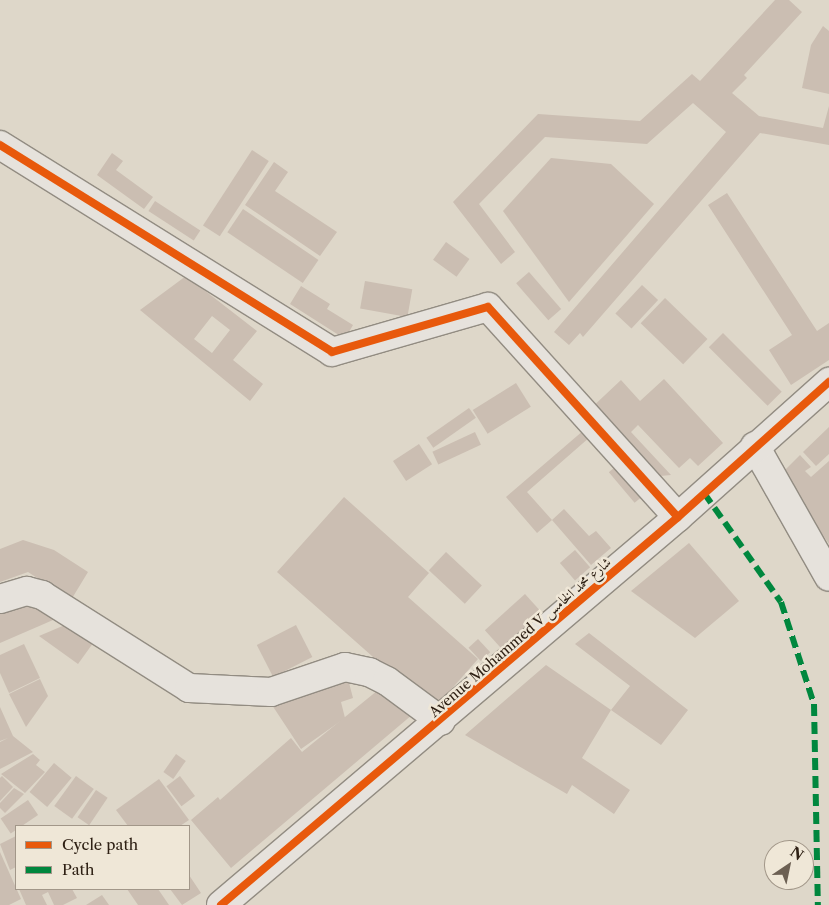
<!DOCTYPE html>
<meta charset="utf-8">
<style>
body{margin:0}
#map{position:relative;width:829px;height:905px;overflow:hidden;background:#ded7c9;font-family:"Libre Caslon Text",Amiri,serif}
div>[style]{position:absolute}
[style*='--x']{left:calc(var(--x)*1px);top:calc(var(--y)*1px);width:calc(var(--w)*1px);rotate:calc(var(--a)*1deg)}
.building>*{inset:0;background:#cbbeb2;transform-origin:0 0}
.roads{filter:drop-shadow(1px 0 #928c82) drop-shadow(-1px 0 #928c82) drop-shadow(0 1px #928c82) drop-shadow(0 -1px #928c82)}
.minor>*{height:28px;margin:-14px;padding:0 14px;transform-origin:14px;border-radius:14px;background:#e6e2dc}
.quiet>*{height:6px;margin-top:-3px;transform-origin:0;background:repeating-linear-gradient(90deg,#00873e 0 12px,transparent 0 18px)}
.cycleway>*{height:8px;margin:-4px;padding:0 4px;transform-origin:4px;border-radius:4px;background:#e8590c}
span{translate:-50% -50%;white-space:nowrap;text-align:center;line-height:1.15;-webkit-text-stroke:5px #efe7d7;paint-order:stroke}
.street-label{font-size:14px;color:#2e2014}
.legend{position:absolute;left:15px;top:825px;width:175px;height:65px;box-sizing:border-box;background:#efe7d7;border:1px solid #a29789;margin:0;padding:6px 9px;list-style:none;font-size:15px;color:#2e2014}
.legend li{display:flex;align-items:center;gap:10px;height:25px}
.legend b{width:25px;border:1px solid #a29789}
.north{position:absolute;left:764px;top:840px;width:50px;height:50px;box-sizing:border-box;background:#efe7d7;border:1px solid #a29789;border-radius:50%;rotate:34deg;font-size:14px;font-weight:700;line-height:20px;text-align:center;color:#2e2014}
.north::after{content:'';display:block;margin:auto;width:18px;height:22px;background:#6c6053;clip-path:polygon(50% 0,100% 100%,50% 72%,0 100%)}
</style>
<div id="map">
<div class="building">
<i style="clip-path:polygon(775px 0,789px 0,802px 12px,744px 75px,747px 78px,732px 93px,759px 116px,823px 128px,829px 106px,829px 145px,760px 133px,583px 337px,580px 333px,569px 345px,554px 332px,726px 132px,693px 103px,647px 144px,545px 137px,479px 204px,515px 252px,501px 264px,453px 202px,538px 114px,640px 121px,692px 74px,700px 81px)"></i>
<i style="clip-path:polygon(823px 26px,829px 31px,829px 94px,802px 88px,811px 45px)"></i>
<i style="left:252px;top:150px;width:20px;height:90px;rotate:33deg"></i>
<i style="clip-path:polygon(112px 153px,123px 161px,116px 170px,153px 197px,144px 209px,97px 175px)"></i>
<i style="clip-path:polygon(551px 158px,611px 164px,654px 204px,569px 302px,503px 211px)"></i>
<i style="clip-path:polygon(274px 162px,288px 172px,275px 191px,337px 232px,320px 256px,245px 205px)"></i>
<i style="clip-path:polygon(727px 193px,817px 331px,829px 323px,829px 360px,791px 385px,769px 350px,792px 335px,708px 205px)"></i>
<i style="left:155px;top:201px;width:54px;height:12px;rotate:33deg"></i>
<i style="left:243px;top:209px;width:91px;height:28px;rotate:34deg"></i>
<i style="left:446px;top:242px;width:29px;height:22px;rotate:36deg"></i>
<i style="left:529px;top:272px;width:49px;height:17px;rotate:49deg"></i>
<i style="clip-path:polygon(evenodd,186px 276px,257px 331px,233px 360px,263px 384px,250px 401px,140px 310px,186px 276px,212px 316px,230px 330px,212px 353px,194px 339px,212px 316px)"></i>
<i style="left:365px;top:281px;width:48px;height:28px;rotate:10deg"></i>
<i style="left:642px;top:285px;width:22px;height:39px;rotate:43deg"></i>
<i style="clip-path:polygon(301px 286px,330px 304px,327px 309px,353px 325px,345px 339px,290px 304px)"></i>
<i style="left:665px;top:298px;width:59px;height:35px;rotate:44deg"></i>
<i style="left:723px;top:333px;width:83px;height:20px;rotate:45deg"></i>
<i style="clip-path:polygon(664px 379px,723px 443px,698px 466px,690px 458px,679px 468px,638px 425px,631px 432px,671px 475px,649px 477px,588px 411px,621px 380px,640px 401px)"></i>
<i style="left:516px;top:383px;width:28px;height:51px;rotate:58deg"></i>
<i style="left:469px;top:408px;width:12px;height:52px;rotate:55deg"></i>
<i style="clip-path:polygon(829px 427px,829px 454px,816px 466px,803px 452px)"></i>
<i style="clip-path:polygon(584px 430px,590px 437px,527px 492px,552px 520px,537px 533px,506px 497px)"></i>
<i style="left:475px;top:432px;width:14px;height:47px;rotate:65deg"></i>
<i style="left:419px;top:444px;width:24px;height:31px;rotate:57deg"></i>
<i style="clip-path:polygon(800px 455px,811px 467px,805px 471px,811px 477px,829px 461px,829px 544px,781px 474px)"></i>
<i style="left:615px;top:467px;width:40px;height:8px;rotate:50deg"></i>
<i style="clip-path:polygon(344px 497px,429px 573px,408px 597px,478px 659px,433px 710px,277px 572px)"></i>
<i style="clip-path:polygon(564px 509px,589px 536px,596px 531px,611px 548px,591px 565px,552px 520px)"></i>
<i style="clip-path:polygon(23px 540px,54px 550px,88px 572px,71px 600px,28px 572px,0 582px,0 549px)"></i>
<i style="clip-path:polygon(689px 543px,739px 601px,695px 638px,631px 591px)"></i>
<i style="left:575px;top:550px;width:23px;height:20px;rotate:49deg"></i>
<i style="left:446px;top:552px;width:49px;height:25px;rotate:43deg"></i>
<i style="left:525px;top:594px;width:25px;height:54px;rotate:48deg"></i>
<i style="clip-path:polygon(30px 602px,60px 617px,0 643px,0 614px)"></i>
<i style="clip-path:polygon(72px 622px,96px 639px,78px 664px,39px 636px)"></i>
<i style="left:296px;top:625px;width:36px;height:44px;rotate:63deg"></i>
<i style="clip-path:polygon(589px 633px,688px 710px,661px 745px,611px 710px,630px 686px,575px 644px)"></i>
<i style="left:478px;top:639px;width:18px;height:13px;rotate:47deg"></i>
<i style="clip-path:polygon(24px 644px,40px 678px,9px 693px,0 673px,0 655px)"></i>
<i style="clip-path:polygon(546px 665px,611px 710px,582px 758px,630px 790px,614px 814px,572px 785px,567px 794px,465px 735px)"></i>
<i style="clip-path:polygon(347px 675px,353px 698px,341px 702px,345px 718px,301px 749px,270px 702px)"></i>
<i style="clip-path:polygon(40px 679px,48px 696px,26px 727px,9px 694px)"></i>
<i style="clip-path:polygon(383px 686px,419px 709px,231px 868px,191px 820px,218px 797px,220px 800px,291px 738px,302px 752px)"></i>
<i style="clip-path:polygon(0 707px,13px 736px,33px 752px,0 769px,0 742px,8px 738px,0 741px)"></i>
<i style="clip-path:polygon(33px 754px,40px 760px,36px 765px,45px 772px,25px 793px,1px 774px)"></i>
<i style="left:176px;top:754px;width:12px;height:22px;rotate:35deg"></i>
<i style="left:54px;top:763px;width:23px;height:38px;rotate:40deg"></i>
<i style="clip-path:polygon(2px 776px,13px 787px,0 801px,0 778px)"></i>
<i style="left:76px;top:776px;width:22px;height:37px;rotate:36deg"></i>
<i style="left:180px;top:776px;width:25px;height:17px;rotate:53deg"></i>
<i style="clip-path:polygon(159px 779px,189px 820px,180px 826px,128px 826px,116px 810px)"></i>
<i style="clip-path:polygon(14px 788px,24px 794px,5px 813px,0 808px,0 803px)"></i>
<i style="left:96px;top:790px;width:14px;height:33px;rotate:34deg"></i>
<i style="left:28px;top:800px;width:18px;height:33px;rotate:56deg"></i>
<i style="clip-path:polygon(16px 836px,16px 867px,10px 870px,0 844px)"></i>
<i style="clip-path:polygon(0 852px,21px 899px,9px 905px,0 905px)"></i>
<i style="clip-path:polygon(189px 875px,201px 893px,182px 905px,170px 889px,189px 889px)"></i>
<i style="clip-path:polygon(19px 889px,72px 889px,77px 898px,63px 905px,54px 905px,48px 892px,42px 895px,47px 905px,26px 905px)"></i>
<i style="clip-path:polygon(127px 889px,158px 889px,169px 905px,138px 905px)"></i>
<i style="clip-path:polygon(102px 895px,109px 905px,86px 905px)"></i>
</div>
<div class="roads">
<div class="minor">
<i style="--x:0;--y:145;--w:391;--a:31.9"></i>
<i style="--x:332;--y:352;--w:162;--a:-16.1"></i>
<i style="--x:488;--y:307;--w:283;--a:47.9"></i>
<i style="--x:755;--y:446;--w:150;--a:60.5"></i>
<i style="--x:0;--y:599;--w:28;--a:-17"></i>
<i style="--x:27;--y:591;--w:16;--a:15"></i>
<i style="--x:42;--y:595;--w:174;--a:32.3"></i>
<i style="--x:189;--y:688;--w:82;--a:2.8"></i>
<i style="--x:271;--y:692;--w:78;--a:-18.7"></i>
<i style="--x:345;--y:667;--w:25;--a:12"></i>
<i style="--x:369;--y:672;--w:20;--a:27"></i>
<i style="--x:387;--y:681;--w:67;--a:36.5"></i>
<i style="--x:221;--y:905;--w:599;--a:-40.33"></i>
<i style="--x:678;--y:517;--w:203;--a:-41.8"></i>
</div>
</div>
<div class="quiet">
<i style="--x:704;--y:493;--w:133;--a:54.8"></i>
<i style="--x:781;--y:602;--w:107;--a:72.1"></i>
<i style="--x:814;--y:704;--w:201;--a:88.9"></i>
</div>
<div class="cycleway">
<i style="--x:0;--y:145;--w:391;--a:31.9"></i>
<i style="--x:332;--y:352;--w:162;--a:-16.1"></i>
<i style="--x:488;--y:307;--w:283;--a:47.9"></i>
<i style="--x:221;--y:905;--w:599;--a:-40.33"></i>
<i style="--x:678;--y:517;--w:203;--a:-41.8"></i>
</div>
<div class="street-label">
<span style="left:520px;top:637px;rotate:-41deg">Avenue Mohammed V شارع محمد الخامس</span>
</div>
<ul class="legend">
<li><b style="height:6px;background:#e8590c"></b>Cycle path</li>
<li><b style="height:6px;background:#00873e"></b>Path</li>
</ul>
<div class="north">N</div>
</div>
